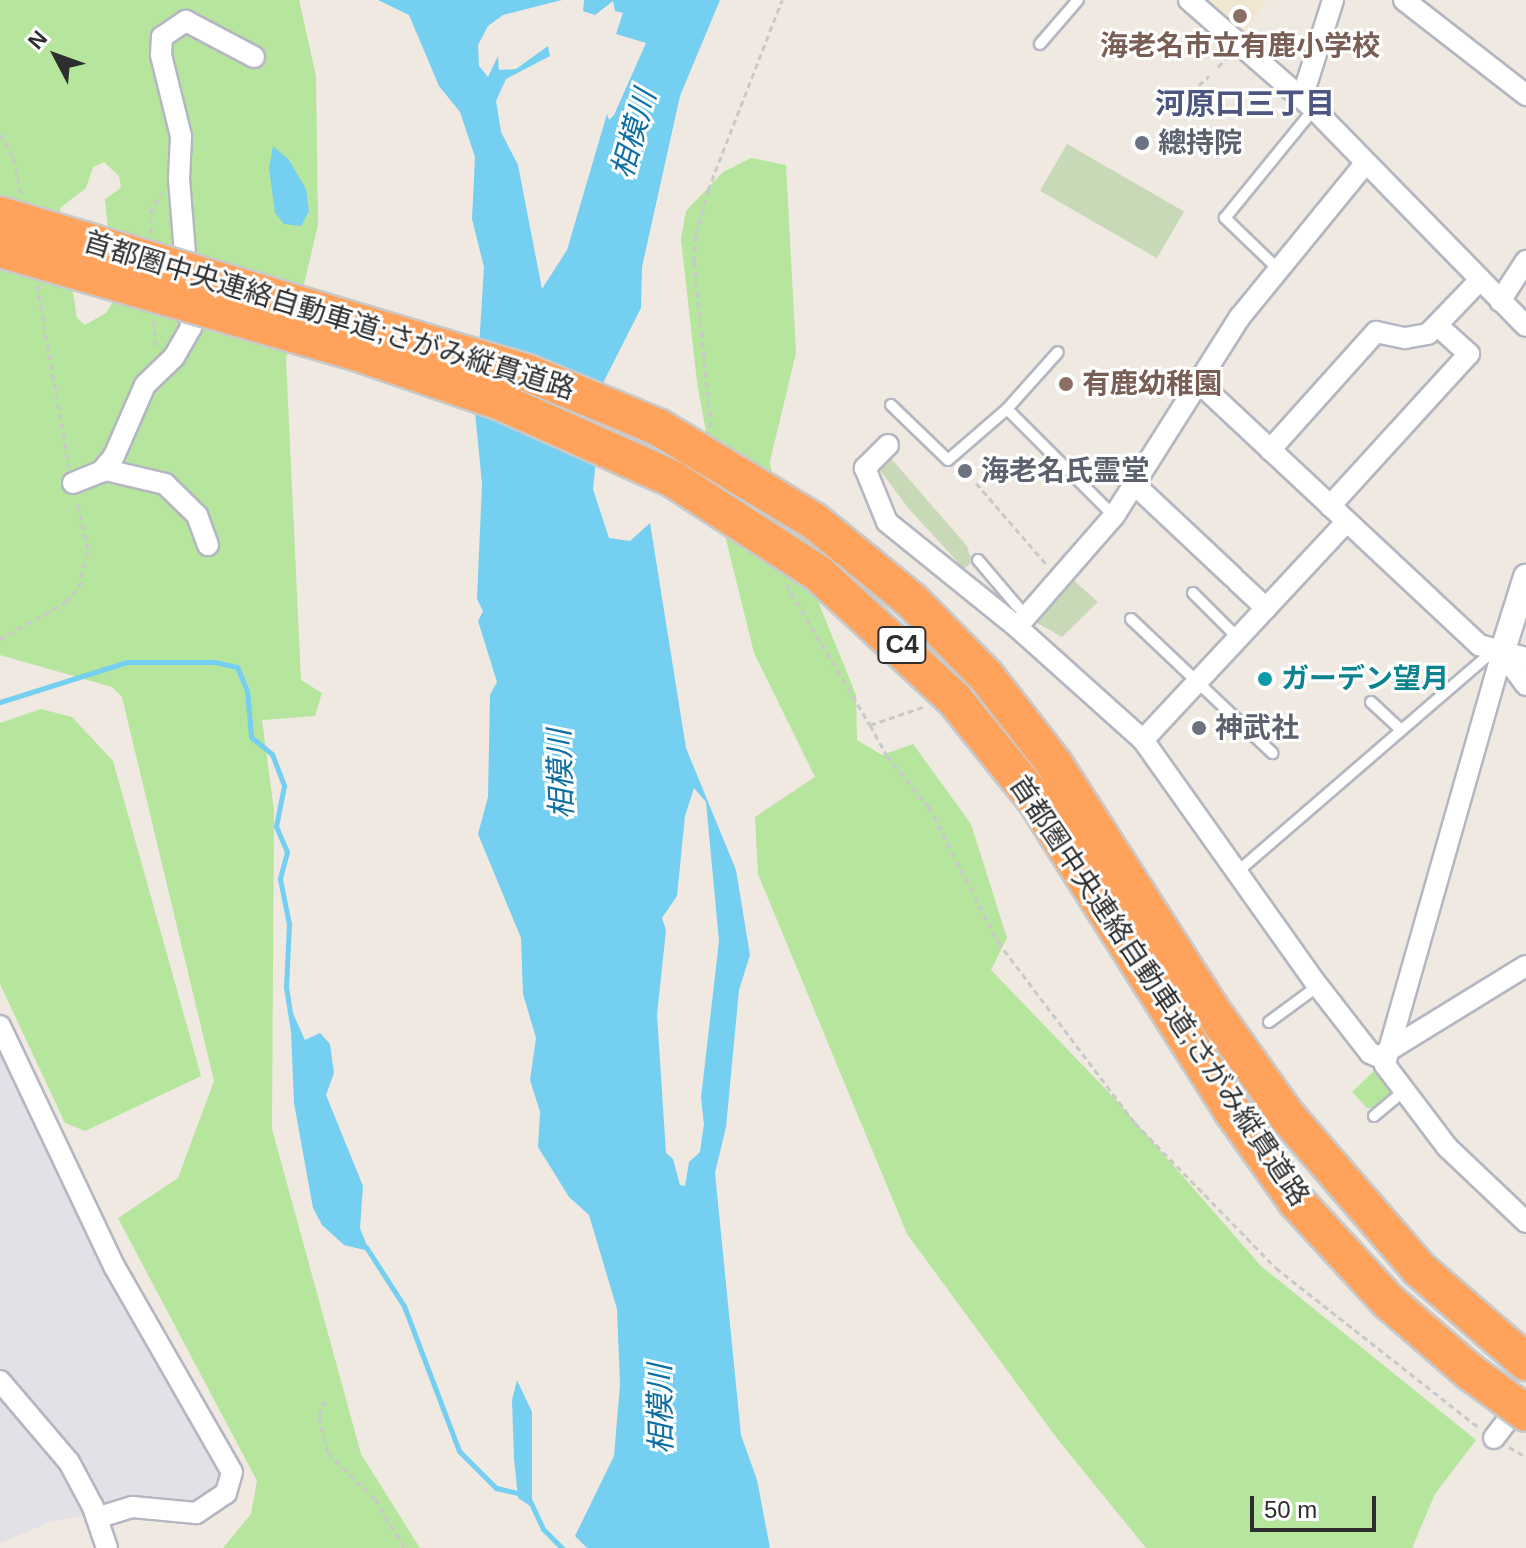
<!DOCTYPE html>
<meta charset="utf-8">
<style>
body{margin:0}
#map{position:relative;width:1526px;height:1548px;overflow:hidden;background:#efe9e1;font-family:Arial,"Noto Sans JP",sans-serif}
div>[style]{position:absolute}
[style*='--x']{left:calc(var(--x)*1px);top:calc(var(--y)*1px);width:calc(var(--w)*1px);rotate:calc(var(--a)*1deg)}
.industrial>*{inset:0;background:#e3e1e8}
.education>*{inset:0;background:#f0e6d1}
.green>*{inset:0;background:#b6e59e}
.cemetery>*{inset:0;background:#c8d9b8;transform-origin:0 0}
.water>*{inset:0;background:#75cff0}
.stream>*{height:5px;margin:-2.5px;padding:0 2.5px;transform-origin:2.5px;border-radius:2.5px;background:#75cff0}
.path>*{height:3px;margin-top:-1.5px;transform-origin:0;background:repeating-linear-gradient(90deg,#c9c9c9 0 6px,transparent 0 10px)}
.roads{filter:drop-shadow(2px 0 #b4b7c1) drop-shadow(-2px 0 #b4b7c1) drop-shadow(0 2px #b4b7c1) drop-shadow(0 -2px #b4b7c1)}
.service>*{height:10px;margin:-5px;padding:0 5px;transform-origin:5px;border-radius:5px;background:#fff}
.minor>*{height:20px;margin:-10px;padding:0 10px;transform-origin:10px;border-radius:10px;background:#fff}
.tertiary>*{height:24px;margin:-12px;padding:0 12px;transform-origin:12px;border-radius:12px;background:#fff}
.bridges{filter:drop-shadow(2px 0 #c9c9c9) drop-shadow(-2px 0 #c9c9c9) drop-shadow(0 2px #c9c9c9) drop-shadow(0 -2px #c9c9c9)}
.motorway-bridge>*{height:36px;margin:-18px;padding:0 18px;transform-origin:18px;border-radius:18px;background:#ffa35c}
.dots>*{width:22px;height:22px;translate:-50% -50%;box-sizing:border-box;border:4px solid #fff;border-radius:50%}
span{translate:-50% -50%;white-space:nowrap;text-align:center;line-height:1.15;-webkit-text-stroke:6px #fff;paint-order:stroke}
.shield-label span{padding:2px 6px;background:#fff;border:2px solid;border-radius:6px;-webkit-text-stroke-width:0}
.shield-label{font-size:26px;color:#2e2e2e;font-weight:700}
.education-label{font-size:28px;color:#785e54;font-weight:700}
.left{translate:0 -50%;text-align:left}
.worship-label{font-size:28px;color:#5b616d;font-weight:700}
.street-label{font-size:28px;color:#2e2e2e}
.culture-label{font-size:28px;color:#0d838f;font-weight:700}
.neighbourhood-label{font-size:30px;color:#4d5680;font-weight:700}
.water-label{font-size:30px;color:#0d6fa3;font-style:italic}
.north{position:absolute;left:16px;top:16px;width:80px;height:80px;-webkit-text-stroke:6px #fff;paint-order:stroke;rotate:311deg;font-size:22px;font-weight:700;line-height:32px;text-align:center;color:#2e2e2e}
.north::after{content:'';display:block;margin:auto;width:28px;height:36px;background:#2e2e2e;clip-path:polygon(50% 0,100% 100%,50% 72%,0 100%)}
.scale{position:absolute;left:1250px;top:1496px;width:126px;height:36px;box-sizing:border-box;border:4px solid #2e2e2e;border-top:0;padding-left:10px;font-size:24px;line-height:28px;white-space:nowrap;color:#2e2e2e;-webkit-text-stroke:6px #fff;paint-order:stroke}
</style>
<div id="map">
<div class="industrial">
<i style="clip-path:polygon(0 1032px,45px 1142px,165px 1377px,224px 1467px,225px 1478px,209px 1503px,100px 1512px,50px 1522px,0 1543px)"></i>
</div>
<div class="education">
<i style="clip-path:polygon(1204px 0,1267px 0,1244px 32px)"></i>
</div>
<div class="green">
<i style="clip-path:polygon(evenodd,0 0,299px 0,316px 76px,318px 225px,286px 359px,301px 680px,322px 693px,315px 716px,262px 720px,274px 811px,272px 1129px,361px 1454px,420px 1548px,223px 1548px,251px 1514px,257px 1481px,118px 1218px,178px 1178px,214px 1081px,122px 697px,112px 687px,0 655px,0 0,104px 162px,119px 176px,121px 188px,105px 199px,115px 298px,106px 313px,85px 325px,77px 318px,60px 208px,86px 188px,93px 167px,104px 162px)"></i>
<i style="clip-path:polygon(751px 158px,786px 165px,796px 353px,770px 461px,774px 493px,856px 695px,857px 740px,882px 755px,913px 744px,971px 824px,1007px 938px,991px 970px,1119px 1103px,1261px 1266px,1476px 1440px,1435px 1494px,1412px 1548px,1146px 1548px,1059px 1441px,907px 1234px,758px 874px,755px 817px,815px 777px,754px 653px,723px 527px,697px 382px,681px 239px,686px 211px,723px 172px)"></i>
<i style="clip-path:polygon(41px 709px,72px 717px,113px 761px,201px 1076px,85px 1131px,65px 1123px,0 984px,0 723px)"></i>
<i style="clip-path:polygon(1376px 1069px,1393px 1092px,1374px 1108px,1367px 1108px,1352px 1092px)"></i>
</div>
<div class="cemetery">
<i style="left:1067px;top:144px;width:135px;height:54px;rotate:30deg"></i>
<i style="clip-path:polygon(888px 455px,967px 546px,972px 562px,964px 569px,909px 509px,873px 461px)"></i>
<i style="clip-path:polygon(1070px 577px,1098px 602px,1062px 637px,1034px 621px)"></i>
</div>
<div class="water">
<i style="clip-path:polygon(evenodd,378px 0,562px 0,503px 15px,488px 26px,478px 45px,479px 66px,488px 77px,498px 56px,499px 70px,516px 69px,548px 46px,550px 56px,506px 79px,496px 101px,501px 132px,518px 165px,542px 289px,567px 250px,607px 114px,609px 120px,614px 115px,646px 43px,616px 34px,623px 13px,615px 11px,613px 1px,595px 15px,583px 11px,584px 0,720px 0,680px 96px,642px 267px,641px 308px,604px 381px,593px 489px,609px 538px,630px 541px,650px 523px,686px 748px,736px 870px,750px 955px,739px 990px,726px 1127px,715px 1173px,741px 1435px,757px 1480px,770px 1548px,587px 1548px,575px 1536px,614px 1456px,620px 1385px,617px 1309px,589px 1215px,569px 1197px,538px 1147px,540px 1112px,530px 1080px,536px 1038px,523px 994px,521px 938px,478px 834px,488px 797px,490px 695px,497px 682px,478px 621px,483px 611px,477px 599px,482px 484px,475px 412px,484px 267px,472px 219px,475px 157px,460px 112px,439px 86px,409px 15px,378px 0,694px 788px,706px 802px,719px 941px,701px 1098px,704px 1124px,700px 1152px,689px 1162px,685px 1186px,680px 1185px,673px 1159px,666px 1153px,657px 1015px,666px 930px,662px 918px,677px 896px,685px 816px,694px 788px)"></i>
<i style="clip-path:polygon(273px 146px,289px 160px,306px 189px,309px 211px,301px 226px,284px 224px,275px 213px,269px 168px)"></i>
<i style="clip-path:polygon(290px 1007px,305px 1040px,320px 1033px,330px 1044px,334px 1073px,326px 1095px,363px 1186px,360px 1228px,369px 1251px,344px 1245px,322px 1225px,313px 1208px,294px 1103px)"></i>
<i style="clip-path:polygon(517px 1380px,532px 1412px,532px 1507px,518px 1498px,514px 1458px,512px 1400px)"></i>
</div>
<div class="stream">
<i style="--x:0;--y:702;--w:133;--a:-17.5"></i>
<i style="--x:127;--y:662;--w:88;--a:0"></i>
<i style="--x:215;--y:662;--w:23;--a:13"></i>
<i style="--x:237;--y:667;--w:25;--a:67"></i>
<i style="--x:247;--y:690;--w:47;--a:85.1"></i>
<i style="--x:251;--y:737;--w:27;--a:39"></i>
<i style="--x:272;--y:754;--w:34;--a:69"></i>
<i style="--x:284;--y:786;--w:41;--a:101.3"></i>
<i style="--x:276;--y:826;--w:28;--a:67"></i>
<i style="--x:287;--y:852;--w:28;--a:105"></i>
<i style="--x:280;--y:879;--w:46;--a:78.7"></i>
<i style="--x:289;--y:924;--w:63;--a:92.7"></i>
<i style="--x:286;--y:987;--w:45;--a:81"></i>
<i style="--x:366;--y:1247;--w:70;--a:57.2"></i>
<i style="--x:404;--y:1306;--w:155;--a:69.2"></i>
<i style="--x:459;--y:1451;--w:52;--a:45"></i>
<i style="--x:496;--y:1488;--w:27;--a:13"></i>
<i style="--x:530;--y:1501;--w:31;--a:65"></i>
<i style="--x:543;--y:1529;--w:27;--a:45"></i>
</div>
<div class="path">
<i style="--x:1218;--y:67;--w:12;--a:-48"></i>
<i style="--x:1184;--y:96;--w:8;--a:-76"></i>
<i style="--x:1186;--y:88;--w:8;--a:40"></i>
<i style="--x:1169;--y:112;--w:54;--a:-42"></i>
<i style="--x:0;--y:134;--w:28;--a:60"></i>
<i style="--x:14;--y:158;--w:38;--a:79"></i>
<i style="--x:151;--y:233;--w:20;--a:-93"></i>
<i style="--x:150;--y:213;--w:23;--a:-59"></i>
<i style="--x:37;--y:285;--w:185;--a:80"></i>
<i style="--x:154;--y:320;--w:29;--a:88"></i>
<i style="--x:711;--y:427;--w:167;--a:-95.8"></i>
<i style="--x:694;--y:261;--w:27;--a:-86"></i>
<i style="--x:696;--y:234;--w:46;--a:-74.7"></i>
<i style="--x:708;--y:190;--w:204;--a:-68.7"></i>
<i style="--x:976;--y:483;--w:108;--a:49.1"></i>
<i style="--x:786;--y:584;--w:164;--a:59.2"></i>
<i style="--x:870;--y:725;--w:56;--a:-18.8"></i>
<i style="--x:0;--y:639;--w:76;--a:-29.3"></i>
<i style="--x:66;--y:602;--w:20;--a:-49"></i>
<i style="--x:79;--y:587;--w:39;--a:-77"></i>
<i style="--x:88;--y:549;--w:49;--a:-102.9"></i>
<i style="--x:870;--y:725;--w:35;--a:61"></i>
<i style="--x:887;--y:756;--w:66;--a:50.5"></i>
<i style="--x:929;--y:807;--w:152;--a:62.9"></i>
<i style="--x:998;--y:942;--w:227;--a:52.9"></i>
<i style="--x:1135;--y:1123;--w:202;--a:45.8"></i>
<i style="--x:1276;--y:1268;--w:258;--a:38.2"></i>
<i style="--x:325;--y:1401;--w:17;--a:111"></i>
<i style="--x:319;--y:1417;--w:37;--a:76"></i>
<i style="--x:328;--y:1453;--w:66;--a:44.4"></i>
<i style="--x:375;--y:1499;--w:57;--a:58.5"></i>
<i style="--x:1509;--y:1447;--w:20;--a:30"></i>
</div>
<div class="roads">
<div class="service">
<i style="--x:1040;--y:44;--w:58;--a:-49.2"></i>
<i style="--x:1278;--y:269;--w:74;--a:-136.1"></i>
<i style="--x:1225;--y:218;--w:141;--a:-50.8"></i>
<i style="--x:891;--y:405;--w:79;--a:44"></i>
<i style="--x:948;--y:460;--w:78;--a:-40.8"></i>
<i style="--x:1007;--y:409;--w:151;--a:45"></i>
<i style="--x:1007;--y:409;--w:76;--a:-48.2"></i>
<i style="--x:978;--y:560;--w:62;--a:49.6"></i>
<i style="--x:1193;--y:593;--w:64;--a:45"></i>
<i style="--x:1131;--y:619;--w:195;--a:43.5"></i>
<i style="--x:1371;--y:702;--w:41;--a:43"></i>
<i style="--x:1236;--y:873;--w:341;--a:-40.8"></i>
<i style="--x:1269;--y:1022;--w:61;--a:-36.3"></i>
<i style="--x:1374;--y:1116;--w:38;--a:-40"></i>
</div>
<div class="minor">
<i style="--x:1189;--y:0;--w:166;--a:41.1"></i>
<i style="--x:1314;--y:109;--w:303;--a:45.7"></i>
<i style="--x:1404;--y:0;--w:155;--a:37.9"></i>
<i style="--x:1302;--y:98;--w:103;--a:-72.4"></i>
<i style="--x:1500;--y:301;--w:48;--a:-57"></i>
<i style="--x:1196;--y:380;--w:388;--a:43.1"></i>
<i style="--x:1479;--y:645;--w:49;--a:15.5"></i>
<i style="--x:888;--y:445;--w:33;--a:135"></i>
<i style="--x:865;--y:468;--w:58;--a:67.8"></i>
<i style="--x:887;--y:522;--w:167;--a:38.9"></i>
<i style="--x:1017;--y:627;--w:169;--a:41.9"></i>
<i style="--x:1143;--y:740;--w:302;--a:54.6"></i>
<i style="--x:1318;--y:986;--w:85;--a:52.2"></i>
<i style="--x:1370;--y:1053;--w:17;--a:24"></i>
<i style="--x:1270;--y:450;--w:159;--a:-48.1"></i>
<i style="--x:1376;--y:332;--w:30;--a:12"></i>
<i style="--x:1405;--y:338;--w:23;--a:-10"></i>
<i style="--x:1428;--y:334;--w:74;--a:-46.1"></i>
<i style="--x:101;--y:472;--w:21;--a:-51"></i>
<i style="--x:114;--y:456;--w:77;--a:-66.4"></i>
<i style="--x:145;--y:385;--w:40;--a:-44"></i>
<i style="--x:174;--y:357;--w:34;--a:-60"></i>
<i style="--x:191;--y:328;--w:149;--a:-94.6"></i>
<i style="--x:179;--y:179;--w:43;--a:-87.3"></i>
<i style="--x:181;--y:136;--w:83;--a:-103.9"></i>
<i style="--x:161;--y:55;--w:18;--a:-87"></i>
<i style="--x:162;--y:37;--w:29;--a:-34"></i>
<i style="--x:186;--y:21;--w:77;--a:27.9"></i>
<i style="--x:73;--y:483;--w:35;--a:-22"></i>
<i style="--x:106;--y:470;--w:61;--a:13.3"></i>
<i style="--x:165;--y:484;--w:45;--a:44.1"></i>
<i style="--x:197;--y:515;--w:32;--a:70"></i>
<i style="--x:1134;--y:484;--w:136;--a:43.2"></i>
<i style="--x:1330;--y:506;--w:206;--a:-47.6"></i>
<i style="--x:1469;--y:354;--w:42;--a:-137.9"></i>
<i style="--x:1237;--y:581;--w:40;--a:43"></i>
<i style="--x:1017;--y:627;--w:147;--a:-48.9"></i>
<i style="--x:1114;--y:516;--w:236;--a:-57.7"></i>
<i style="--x:1240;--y:317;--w:198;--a:-50.8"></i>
<i style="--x:1502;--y:653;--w:428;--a:105.9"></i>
<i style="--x:1385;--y:1065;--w:103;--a:52.9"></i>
<i style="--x:1447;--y:1147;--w:109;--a:43.5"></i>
<i style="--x:1502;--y:653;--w:40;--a:53"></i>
<i style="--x:1143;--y:740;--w:298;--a:-47"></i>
<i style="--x:0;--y:1026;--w:266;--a:64.6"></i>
<i style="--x:114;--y:1266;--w:237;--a:60.2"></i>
<i style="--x:232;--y:1472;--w:22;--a:106"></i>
<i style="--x:226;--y:1493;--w:36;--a:146"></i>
<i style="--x:196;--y:1513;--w:64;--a:-174.6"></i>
<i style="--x:132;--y:1507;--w:37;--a:163"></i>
<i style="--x:1386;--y:1052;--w:164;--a:-31.6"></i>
<i style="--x:0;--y:1381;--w:106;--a:49.6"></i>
<i style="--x:69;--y:1462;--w:51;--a:61.9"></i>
<i style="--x:93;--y:1507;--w:43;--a:71.1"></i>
<i style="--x:1494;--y:1438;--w:48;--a:-52.7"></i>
</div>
<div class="tertiary">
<i style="--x:1502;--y:653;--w:80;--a:-72.5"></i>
</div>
</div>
<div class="bridges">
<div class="motorway-bridge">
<i style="--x:0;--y:215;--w:551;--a:16.66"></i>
<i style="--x:528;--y:373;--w:141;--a:22.6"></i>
<i style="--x:658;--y:427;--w:182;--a:31.1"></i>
<i style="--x:814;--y:521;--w:125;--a:39.2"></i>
<i style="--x:911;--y:600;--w:107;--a:45.4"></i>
<i style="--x:986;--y:676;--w:113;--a:52.2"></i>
<i style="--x:1055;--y:765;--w:290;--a:57.4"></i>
<i style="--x:1211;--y:1009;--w:131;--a:54.6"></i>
<i style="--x:1287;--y:1116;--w:202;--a:49.2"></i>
<i style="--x:1419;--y:1269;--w:142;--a:41"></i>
<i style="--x:0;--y:249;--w:373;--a:16.2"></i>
<i style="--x:358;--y:353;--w:151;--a:18.9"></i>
<i style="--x:501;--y:402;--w:188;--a:24.1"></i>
<i style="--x:673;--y:479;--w:173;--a:33"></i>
<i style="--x:818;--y:573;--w:187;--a:42.8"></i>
<i style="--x:955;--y:700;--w:127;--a:51.1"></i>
<i style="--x:1035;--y:799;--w:370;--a:57.7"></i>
<i style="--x:1233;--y:1112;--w:109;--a:54.7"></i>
<i style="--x:1296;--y:1201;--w:136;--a:47.4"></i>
<i style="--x:1388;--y:1301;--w:108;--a:40.9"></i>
<i style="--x:1470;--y:1372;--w:69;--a:36.2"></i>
</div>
</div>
<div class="dots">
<i style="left:1240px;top:16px;background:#8d6e63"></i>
<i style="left:1142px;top:143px;background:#6b7280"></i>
<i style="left:1066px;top:384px;background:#8d6e63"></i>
<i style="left:965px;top:471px;background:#6b7280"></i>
<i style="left:1265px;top:679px;background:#0f9aa8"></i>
<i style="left:1199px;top:728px;background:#6b7280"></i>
</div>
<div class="shield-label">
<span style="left:902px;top:645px">C4</span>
</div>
<div class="education-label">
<span style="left:1240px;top:46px">海老名市立有鹿小学校</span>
<span class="left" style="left:1082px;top:384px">有鹿幼稚園</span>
</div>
<div class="worship-label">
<span class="left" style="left:1158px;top:143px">總持院</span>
<span class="left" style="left:981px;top:471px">海老名氏霊堂</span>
<span class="left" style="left:1215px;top:728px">神武社</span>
</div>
<div class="street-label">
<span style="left:329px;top:316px;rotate:17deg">首都圏中央連絡自動車道;さがみ縦貫道路</span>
<span style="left:1159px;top:991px;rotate:56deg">首都圏中央連絡自動車道;さがみ縦貫道路</span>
</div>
<div class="culture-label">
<span class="left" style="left:1281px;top:679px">ガーデン望月</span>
</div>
<div class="neighbourhood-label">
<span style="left:1245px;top:104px">河原口三丁目</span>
</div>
<div class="water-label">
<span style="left:634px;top:134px;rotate:-74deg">相模川</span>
<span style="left:561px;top:774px;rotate:-92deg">相模川</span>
<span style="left:661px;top:1409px;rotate:-91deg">相模川</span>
</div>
<div class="north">N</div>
<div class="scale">50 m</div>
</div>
